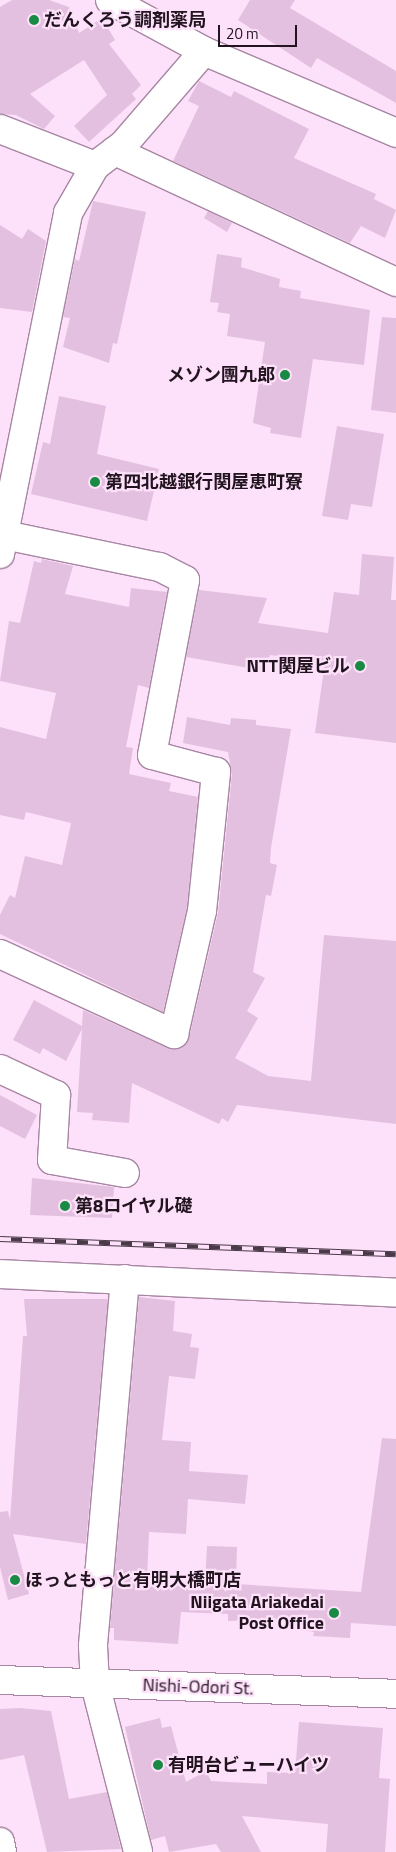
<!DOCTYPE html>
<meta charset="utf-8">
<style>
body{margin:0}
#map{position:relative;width:396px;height:1852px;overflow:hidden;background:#fde0f9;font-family:"Titillium Web","Noto Sans JP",sans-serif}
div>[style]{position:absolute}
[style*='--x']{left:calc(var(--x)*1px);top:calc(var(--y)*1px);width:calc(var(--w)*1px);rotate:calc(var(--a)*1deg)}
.building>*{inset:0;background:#e3c0df}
.roads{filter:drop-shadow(1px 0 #a786a3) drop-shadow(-1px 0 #a786a3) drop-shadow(0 1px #a786a3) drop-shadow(0 -1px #a786a3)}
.street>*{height:28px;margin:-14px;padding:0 14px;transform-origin:14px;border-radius:14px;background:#fff}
.secondary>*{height:28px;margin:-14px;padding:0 14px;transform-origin:14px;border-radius:14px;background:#fff}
.rail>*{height:5.5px;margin-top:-2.75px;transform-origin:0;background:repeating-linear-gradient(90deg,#fde0f9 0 11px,#4a3a48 0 22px);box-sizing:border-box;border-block:1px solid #4a3a48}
.dots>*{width:14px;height:14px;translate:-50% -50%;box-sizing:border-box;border:2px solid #fde0f9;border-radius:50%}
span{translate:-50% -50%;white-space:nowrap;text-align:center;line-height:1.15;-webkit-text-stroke:4.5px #fde0f9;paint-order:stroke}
.poi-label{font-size:18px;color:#21141f;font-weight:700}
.left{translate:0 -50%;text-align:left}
.right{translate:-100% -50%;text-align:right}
.street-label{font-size:18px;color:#21141f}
.scale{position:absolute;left:218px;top:25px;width:79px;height:22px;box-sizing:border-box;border:2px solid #21141f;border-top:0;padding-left:6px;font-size:15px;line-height:18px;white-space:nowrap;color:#21141f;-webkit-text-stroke:4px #fde0f9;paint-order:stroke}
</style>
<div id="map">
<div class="building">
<i style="clip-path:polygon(12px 0,49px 0,69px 7px,79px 33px,102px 18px,115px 40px,109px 44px,141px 85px,132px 94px,136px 99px,89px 142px,74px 126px,107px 95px,84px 60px,30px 94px,55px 116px,44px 129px,16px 115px,0 114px,0 7px)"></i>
<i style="clip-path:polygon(250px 0,295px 0,290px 8px,396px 71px,396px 103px,317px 58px,311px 68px,238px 20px)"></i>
<i style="clip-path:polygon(199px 81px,231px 97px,234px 91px,309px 129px,294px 158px,376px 194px,374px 199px,396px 210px,385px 238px,361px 226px,350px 243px,173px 161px,199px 106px,188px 101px)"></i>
<i style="clip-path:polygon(93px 201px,146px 212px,117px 344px,113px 343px,109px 363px,63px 347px,70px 318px,63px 317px,75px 259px,79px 261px)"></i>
<i style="clip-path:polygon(208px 211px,232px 223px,227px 232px,204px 218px)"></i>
<i style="clip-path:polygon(0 225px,22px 239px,28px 229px,46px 241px,32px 312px,0 308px)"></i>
<i style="clip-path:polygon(217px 254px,242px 258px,241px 267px,280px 279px,279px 287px,301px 291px,300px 298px,370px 310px,364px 365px,313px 359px,301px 438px,270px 433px,271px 428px,253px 423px,265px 342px,227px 336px,230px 314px,217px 312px,219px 303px,210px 302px)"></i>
<i style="clip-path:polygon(382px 317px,396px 318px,396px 413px,371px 410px)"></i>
<i style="clip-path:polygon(59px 396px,106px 406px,97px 454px,159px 469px,147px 521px,31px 494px,43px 442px,50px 444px)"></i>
<i style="clip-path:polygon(337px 426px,384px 434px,372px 507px,351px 504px,348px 520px,322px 516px)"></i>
<i style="clip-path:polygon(362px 554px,394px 557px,391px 600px,396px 600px,396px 743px,315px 733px,325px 662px,270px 655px,266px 671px,186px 657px,199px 590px,267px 598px,258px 623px,328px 633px,334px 592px,359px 595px)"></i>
<i style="clip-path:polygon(42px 559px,73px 566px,65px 594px,129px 607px,131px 588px,167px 592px,149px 688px,138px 685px,126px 747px,133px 748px,129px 774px,171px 783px,169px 791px,198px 797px,187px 908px,163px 1012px,0 934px,0 915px,10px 895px,15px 898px,25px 856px,62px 865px,71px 823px,26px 812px,24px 820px,0 815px,0 727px,46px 739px,56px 693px,0 681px,9px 621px,20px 623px,34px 561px,41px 563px)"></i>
<i style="clip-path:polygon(187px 717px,230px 725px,231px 718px,256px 720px,256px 725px,291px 729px,271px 848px,270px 863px,277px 865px,271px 896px,266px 895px,253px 972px,265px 978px,247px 1011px,258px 1018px,235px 1058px,268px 1076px,311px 1081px,324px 935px,396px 941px,396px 1124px,237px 1105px,228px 1122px,222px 1118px,219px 1124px,132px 1083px,129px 1123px,92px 1120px,93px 1113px,77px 1112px,82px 1029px,66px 1061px,43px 1048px,40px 1054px,13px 1040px,34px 1000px,82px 1026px,83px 1010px,168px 1048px,184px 1046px,189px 1038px,218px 913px,232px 774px,228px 752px,183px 743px)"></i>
<i style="clip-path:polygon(0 1095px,37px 1115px,25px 1139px,0 1126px)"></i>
<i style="clip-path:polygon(32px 1178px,114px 1187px,112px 1218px,30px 1215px)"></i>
<i style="clip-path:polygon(139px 1297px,175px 1301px,173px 1331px,192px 1334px,190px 1347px,199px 1348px,195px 1379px,169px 1376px,162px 1440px,191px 1442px,189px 1471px,248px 1475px,245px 1504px,188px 1499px,186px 1534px,149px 1532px,147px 1581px,205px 1586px,207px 1546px,237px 1547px,236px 1584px,361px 1592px,382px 1438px,396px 1439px,396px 1626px,351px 1623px,350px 1638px,313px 1636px,314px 1632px,301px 1630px,301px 1618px,228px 1621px,228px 1614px,181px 1612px,178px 1644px,114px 1640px,114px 1628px,110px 1628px)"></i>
<i style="clip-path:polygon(24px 1299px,108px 1299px,86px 1544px,13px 1534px,29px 1594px,8px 1600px,0 1567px,0 1512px,8px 1511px,10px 1520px,23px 1336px,27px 1336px)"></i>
<i style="clip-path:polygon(20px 1708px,51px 1711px,69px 1799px,107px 1792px,121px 1849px,47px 1852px,24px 1755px,0 1760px,0 1709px)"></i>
<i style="clip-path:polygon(160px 1718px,162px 1728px,171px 1726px,186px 1782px,206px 1771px,211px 1781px,267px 1784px,267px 1772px,295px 1773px,299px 1722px,383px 1728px,379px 1778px,390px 1779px,385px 1852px,326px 1852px,328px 1824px,242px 1816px,261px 1852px,221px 1852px,216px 1844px,169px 1852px,165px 1836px,151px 1840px,125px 1727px)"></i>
</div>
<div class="roads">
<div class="street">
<i style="--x:0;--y:129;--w:102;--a:21.3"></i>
<i style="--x:115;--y:151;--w:310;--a:25"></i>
<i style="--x:0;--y:554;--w:348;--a:-78.7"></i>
<i style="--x:68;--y:213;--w:54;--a:-60.1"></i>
<i style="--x:95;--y:166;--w:35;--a:-37"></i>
<i style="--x:123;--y:145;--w:124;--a:-49.2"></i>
<i style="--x:0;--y:954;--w:192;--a:24.7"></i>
<i style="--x:174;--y:1034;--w:126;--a:-77.2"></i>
<i style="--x:202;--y:911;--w:140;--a:-84.2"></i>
<i style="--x:216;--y:772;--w:66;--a:-165.1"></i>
<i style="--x:152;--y:755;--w:178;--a:-79.3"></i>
<i style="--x:185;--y:580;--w:29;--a:-153"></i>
<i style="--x:159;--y:567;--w:158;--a:-168.3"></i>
<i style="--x:0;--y:1069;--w:62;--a:24.9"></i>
<i style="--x:56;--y:1095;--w:65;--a:93.5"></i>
<i style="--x:52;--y:1160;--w:74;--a:10.1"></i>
<i style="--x:0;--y:1274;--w:396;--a:2.7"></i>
<i style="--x:125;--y:1279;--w:368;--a:95"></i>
<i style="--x:93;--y:1646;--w:38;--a:87"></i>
<i style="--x:95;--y:1684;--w:173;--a:75.6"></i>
<i style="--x:0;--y:1842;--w:10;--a:79"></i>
</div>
<div class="secondary">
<i style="--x:110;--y:0;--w:107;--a:28.5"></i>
<i style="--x:204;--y:51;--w:209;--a:23.1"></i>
<i style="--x:0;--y:1680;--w:396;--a:2"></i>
</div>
</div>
<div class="rail">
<i style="--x:0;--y:1239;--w:396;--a:2.2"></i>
</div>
<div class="dots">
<i style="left:34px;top:20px;background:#198a43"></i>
<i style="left:285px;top:375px;background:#198a43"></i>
<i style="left:95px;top:482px;background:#198a43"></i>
<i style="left:360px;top:666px;background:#198a43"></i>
<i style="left:65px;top:1206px;background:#198a43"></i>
<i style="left:15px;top:1580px;background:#198a43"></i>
<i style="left:334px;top:1613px;background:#198a43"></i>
<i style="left:158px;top:1765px;background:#198a43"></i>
</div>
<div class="poi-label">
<span class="left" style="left:44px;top:20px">だんくろう調剤薬局</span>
<span class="right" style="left:275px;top:375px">メゾン團九郎</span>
<span class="left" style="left:105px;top:482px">第四北越銀行関屋恵町寮</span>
<span class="right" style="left:350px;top:666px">NTT関屋ビル</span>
<span class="left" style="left:75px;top:1206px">第8ロイヤル礎</span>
<span class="left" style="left:25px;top:1580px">ほっともっと有明大橋町店</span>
<span class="right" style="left:324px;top:1613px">Niigata Ariakedai<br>Post Office</span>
<span class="left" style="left:168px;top:1765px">有明台ビューハイツ</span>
</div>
<div class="street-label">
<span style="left:198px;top:1687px;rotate:2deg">Nishi-Odori St.</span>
</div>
<div class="scale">20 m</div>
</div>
